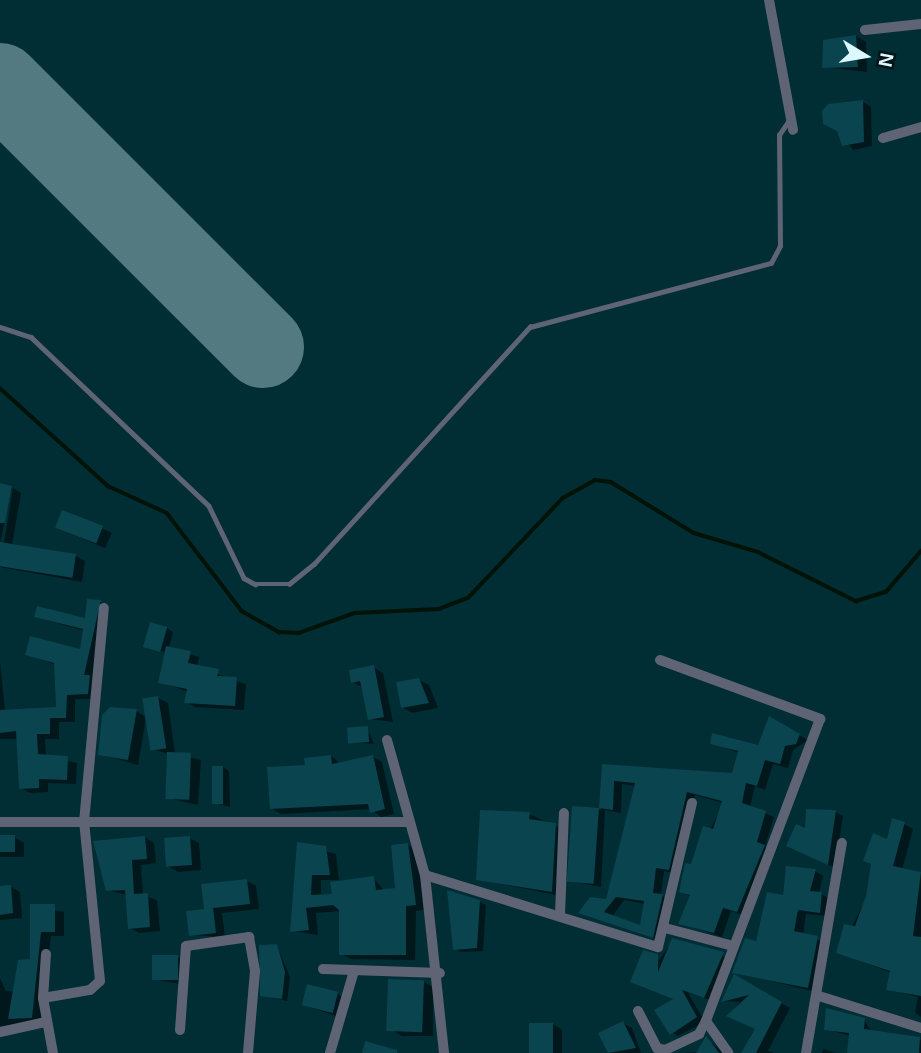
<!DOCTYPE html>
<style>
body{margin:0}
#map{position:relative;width:921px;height:1053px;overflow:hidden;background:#012d35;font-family:Helvetica,sans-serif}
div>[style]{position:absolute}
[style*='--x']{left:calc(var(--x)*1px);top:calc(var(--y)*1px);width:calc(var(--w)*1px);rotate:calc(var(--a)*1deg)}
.shadow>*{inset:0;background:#0007;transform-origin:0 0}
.stream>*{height:3.5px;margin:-1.75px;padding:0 1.75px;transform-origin:1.75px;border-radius:1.75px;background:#011206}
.runway>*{height:82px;margin:-41px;padding:0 41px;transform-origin:41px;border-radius:41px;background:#547a81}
.building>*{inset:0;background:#09444f;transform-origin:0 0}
.service>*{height:4.5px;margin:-2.25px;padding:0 2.25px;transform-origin:2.25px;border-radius:2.25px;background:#5f6474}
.minor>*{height:10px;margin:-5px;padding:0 5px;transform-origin:5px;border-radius:5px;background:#5f6474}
span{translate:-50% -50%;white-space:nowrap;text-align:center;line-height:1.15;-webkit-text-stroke:5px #011418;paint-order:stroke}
.north{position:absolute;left:830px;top:21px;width:70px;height:70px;-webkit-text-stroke:5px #011418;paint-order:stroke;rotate:101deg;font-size:19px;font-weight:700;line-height:28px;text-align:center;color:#dcf7fd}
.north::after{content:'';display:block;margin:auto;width:24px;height:32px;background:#dcf7fd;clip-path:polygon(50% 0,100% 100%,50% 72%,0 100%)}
</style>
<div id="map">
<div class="shadow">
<i style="clip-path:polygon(856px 36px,866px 42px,867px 72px,824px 67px,824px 41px)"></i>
<i style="clip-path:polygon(862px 101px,871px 107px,872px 146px,853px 150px,839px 131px)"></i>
<i style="clip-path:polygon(0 485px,12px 488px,0 543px)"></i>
<i style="clip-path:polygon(13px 488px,21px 493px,12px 545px,76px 556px,85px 561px,82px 582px,0 567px)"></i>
<i style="left:63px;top:512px;width:53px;height:17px;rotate:23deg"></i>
<i style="clip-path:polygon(100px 602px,109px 607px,93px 678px,97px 699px,75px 699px,75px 722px,59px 722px,59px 739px,45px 739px,46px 756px,77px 763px,76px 784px,48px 783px,48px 792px,30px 793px,21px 788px,18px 739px,0 739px,0 662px,5px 711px,57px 709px,56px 665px,27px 654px,82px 651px,85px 631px,36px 617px,86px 620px)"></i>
<i style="clip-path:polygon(167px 628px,173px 632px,169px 648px,199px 657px,197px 667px,246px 684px,244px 710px,195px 707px,186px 702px,189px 692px,160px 682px,167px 653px,146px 646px)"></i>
<i style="clip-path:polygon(373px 667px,383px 673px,393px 722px,370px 719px,363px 688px,353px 682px)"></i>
<i style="clip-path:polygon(419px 680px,429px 685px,438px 708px,412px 713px,402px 707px)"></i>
<i style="clip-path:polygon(158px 698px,168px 703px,175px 754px,201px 760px,198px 805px,167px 798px,169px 754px,151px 749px,146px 718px,138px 765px,100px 754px,136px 711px,146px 717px)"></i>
<i style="clip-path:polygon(evenodd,770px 718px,808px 740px,793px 750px,788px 768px,773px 764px,765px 790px,755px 786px,750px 807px,774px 817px,765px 847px,772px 851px,746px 916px,731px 911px,722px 937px,680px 923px,691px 897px,681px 891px,723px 803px,695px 795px,677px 874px,664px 871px,661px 895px,670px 901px,661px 941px,581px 913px,607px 901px,636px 786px,622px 784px,621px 813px,605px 810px,601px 887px,571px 881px,573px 808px,601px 810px,603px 766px,734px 775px,739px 753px,712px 743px,759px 747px,770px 718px,624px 900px,645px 904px,642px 928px,612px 917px,624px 900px)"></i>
<i style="clip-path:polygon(367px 728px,374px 744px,350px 742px)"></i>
<i style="clip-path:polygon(331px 756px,341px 764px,373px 757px,382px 762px,394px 814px,381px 817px,371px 809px,281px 814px,271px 808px,307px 767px)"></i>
<i style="clip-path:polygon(223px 767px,229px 771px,230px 807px,215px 803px)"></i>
<i style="clip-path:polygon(835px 812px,843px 816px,835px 868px,795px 849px,806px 831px)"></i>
<i style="clip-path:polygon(529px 814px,565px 830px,561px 896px,478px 879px)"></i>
<i style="clip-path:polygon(904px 824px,913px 829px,902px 870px,921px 873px,921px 1017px,915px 1013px,918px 997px,888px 989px,891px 973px,839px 952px,867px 897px,873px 865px,865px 861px)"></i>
<i style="clip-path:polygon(14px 837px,24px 843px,24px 857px,0 857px,0 839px)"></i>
<i style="clip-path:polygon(145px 837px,154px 843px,156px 863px,141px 865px,143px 895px,157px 900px,160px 931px,139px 933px,130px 928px,127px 895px,107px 890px)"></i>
<i style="clip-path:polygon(189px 838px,199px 843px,201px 870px,178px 872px,168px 866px)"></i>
<i style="clip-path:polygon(evenodd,298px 844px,336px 854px,339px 882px,373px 878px,384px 890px,397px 889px,408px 845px,418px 851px,425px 910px,416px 911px,415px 960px,351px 959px,341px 954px,341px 911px,316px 913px,318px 935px,292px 931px,298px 844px,321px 880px,339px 880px,334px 895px,321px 896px,321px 880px)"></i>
<i style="clip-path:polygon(815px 871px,823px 876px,819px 893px,830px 899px,828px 916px,806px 914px,803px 935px,826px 943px,816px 992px,734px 972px,785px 897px)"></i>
<i style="clip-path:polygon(247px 881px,256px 886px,259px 909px,222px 913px,225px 937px,190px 935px,205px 910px)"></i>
<i style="clip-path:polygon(11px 887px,20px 892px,22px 918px,0 920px,0 888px)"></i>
<i style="clip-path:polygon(480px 902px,486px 905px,483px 951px,461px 952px,455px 949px)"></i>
<i style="clip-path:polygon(32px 906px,64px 912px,64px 936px,51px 936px,41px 1022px,0 1026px,0 978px,6px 991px,17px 992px,32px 961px)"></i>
<i style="clip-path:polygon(673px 940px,732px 959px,713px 1001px,688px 993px,705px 1022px,678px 1036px,669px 1030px,675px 999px,641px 986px)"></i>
<i style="clip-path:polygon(277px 946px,290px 977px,287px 1001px,262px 995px)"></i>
<i style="clip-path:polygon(177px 957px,187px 962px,185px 985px,153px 979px)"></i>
<i style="clip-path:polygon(734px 977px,790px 1008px,768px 1051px,774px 1053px,742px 1053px,757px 1029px,729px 1015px,740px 1002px,723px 1001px)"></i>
<i style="clip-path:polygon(424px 982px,433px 987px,433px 1036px,402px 1036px,392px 1030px)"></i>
<i style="clip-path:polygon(337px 994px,347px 999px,342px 1018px,303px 1005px)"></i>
<i style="clip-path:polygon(864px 1020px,872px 1032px,921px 1040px,921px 1053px,849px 1053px,851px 1036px,825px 1029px)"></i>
<i style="clip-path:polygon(623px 1023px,632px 1028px,641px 1053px,610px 1053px,600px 1034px)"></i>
<i style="clip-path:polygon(553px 1024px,562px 1030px,562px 1053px,530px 1053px)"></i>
<i style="clip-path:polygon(707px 1039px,724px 1053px,684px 1053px,699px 1052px)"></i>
<i style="clip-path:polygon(823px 1049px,836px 1053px,822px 1053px)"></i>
</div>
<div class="stream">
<i style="--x:0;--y:388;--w:146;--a:42.2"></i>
<i style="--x:108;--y:486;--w:65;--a:24.6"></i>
<i style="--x:167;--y:513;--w:123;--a:52.6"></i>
<i style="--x:242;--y:611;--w:43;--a:29.6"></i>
<i style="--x:279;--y:632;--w:20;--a:3"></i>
<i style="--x:299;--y:633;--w:59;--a:-19.7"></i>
<i style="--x:355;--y:613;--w:84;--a:-2.7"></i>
<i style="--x:439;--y:609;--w:31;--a:-21"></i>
<i style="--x:468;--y:598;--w:138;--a:-46.5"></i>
<i style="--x:563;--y:498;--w:37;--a:-29"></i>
<i style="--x:595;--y:480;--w:16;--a:7"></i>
<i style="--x:611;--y:482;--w:97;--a:31.6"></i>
<i style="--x:694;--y:533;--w:67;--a:16.5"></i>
<i style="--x:758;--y:552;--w:110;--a:26.6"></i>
<i style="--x:856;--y:601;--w:31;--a:-17"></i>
<i style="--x:886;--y:592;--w:54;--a:-49.5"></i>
</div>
<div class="runway">
<i style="--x:0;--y:84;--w:372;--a:45"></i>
</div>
<div class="building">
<i style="clip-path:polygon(856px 35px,858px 67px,822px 68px,823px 40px)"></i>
<i style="clip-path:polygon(863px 100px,864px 142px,842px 146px,837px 131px,823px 124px,822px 111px,828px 104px)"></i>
<i style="clip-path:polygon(0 483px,12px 486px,5px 523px,0 523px)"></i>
<i style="left:62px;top:510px;width:44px;height:19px;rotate:21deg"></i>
<i style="left:0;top:542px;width:77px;height:24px;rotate:9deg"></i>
<i style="clip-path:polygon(87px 599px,101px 600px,84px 675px,90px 675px,88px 694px,67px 695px,66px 718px,50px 718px,50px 734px,37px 734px,38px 754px,68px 756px,67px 780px,39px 779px,39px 788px,19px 789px,16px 731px,0 733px,0 710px,56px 707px,54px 663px,25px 655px,30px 636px,80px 649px,83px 629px,34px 617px,37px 606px,85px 618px)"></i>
<i style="left:150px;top:622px;width:18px;height:26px;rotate:16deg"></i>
<i style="clip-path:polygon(166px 646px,191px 651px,188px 663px,219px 669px,217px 676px,237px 677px,235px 706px,184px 703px,187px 689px,158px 683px)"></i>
<i style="clip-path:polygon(374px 665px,384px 717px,368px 720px,360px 681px,351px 683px,349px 670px)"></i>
<i style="clip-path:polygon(419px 678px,429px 703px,401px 708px,396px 682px)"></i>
<i style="left:158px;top:696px;width:53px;height:16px;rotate:81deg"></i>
<i style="clip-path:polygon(110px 707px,137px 709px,128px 760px,98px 755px,102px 715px)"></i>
<i style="clip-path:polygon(evenodd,769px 716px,800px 734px,796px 744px,785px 746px,780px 764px,765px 760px,757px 786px,746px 783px,742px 803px,766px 811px,757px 842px,765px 845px,737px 912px,723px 908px,714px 933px,678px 924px,690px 895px,679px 892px,685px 863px,691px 864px,703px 826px,713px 829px,722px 801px,687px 792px,669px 870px,656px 868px,653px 893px,663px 894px,653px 938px,578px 913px,590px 897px,606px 899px,635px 783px,614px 781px,613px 810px,599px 808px,602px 764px,732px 773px,738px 751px,710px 744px,712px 733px,758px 745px,769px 716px,616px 897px,644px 901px,640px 925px,604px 912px,616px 897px)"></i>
<i style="left:368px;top:726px;width:16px;height:21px;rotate:86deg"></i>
<i style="left:167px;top:752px;width:24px;height:47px;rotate:2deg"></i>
<i style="clip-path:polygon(331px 755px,332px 764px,373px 755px,385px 809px,370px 813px,368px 804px,270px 809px,267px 767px,305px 765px,304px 758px)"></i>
<i style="left:212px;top:766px;width:11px;height:38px"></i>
<i style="left:572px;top:806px;width:27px;height:76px;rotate:4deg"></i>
<i style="clip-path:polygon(806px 809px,836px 810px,828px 865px,786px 846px,796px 824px,805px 828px)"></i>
<i style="clip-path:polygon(480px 810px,530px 812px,529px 819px,556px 823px,552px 892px,476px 880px)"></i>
<i style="clip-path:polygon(892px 818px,905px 822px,893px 866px,921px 872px,913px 936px,921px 937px,921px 996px,886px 990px,890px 971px,836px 953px,844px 924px,855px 926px,866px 896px,871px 864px,863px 861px,873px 833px,887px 839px)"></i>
<i style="left:15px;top:835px;width:17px;height:15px;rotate:90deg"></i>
<i style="clip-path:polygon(145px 836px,147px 859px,132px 860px,134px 894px,148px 893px,150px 927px,128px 929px,125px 890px,106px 891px,93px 841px)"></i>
<i style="left:190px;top:836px;width:29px;height:26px;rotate:86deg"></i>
<i style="clip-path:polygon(297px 842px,326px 846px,330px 875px,312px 875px,311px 895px,332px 894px,330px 882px,374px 876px,376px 890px,395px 888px,391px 845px,408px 843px,416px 905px,406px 906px,406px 955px,339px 955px,339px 910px,333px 905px,306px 908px,309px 930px,290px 932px)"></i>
<i style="clip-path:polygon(786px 866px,816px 869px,810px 891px,822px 892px,820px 913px,798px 910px,794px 931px,818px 936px,808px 988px,732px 973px,745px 938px,756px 941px,767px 892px,783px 895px)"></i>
<i style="clip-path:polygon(247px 879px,250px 904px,213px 908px,216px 933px,189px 936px,186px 911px,204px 909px,201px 884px)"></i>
<i style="clip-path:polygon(11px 885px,13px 913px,0 915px,0 886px)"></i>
<i style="clip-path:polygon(447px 890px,480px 900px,477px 948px,453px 950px)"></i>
<i style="clip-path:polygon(30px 904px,55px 904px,55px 932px,41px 932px,32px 1018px,8px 1019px,18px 960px,30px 959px)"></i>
<i style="clip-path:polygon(672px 938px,724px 952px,704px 998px,682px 990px,697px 1017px,670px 1035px,654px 1010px,673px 999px,630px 982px,643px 950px,658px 954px,658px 972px)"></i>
<i style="clip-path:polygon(277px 944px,285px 972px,282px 999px,260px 996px,259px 945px)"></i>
<i style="left:152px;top:955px;width:26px;height:25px"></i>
<i style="clip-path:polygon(734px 974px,782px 1002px,756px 1053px,741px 1053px,755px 1029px,726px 1016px,749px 995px,721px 1002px)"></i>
<i style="left:388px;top:979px;width:36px;height:52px;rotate:2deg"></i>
<i style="left:307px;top:984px;width:32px;height:22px;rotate:14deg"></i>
<i style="clip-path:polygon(826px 1008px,865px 1018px,864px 1029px,920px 1037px,919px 1053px,847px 1053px,849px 1033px,824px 1030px)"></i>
<i style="clip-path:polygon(623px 1021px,636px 1048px,608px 1053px,598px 1033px)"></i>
<i style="left:529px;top:1023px;width:24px;height:30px"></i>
<i style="clip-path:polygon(706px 1036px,711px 1042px,719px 1053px,696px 1053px)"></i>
<i style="clip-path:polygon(365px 1041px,397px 1050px,397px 1053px,362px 1053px)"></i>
</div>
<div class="service">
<i style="--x:0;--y:327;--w:33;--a:18"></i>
<i style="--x:31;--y:337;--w:245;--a:43.5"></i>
<i style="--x:209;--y:506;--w:80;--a:64.1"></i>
<i style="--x:244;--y:578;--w:13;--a:29"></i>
<i style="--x:255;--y:584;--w:34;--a:0"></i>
<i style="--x:289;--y:584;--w:32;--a:-39"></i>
<i style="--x:314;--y:564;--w:321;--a:-47.7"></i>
<i style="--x:530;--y:327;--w:249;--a:-14.9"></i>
<i style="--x:771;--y:263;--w:19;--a:-62"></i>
<i style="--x:780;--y:246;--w:111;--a:-90.5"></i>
<i style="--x:779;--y:135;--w:18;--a:-56"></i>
</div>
<div class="minor">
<i style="--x:769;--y:0;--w:132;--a:79.5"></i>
<i style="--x:865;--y:30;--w:56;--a:-6.1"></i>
<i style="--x:883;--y:138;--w:40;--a:-16"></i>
<i style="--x:660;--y:660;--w:171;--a:20.2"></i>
<i style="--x:820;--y:719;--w:323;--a:110.7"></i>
<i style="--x:706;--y:1021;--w:39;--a:55"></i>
<i style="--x:387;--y:740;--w:140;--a:74.3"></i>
<i style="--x:425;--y:875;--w:179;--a:83.9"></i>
<i style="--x:0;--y:822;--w:406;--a:0"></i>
<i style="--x:425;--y:875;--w:244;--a:17.2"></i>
<i style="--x:658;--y:947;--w:148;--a:-76.7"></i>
<i style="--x:560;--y:915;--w:102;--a:-87.8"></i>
<i style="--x:665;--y:928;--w:70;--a:14.8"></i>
<i style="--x:46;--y:954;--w:44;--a:93.9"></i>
<i style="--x:43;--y:998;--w:56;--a:79.7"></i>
<i style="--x:323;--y:969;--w:117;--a:2"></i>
<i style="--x:819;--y:996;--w:107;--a:17.4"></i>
<i style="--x:43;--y:998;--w:48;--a:-9.7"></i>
<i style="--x:90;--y:990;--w:13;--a:-42"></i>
<i style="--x:100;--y:981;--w:160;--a:-95.7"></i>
<i style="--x:84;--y:822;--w:215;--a:-84.7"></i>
<i style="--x:638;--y:1011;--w:42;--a:62.8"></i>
<i style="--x:657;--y:1048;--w:8;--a:14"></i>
<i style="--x:665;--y:1050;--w:38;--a:-25"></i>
<i style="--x:699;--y:1034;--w:15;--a:-62"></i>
<i style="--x:180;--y:1030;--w:84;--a:-85.9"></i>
<i style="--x:186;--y:946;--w:64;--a:-8.1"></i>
<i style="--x:249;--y:937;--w:35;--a:80"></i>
<i style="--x:255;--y:971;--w:82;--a:94.9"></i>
<i style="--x:0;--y:1032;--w:47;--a:-12.3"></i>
<i style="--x:330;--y:1053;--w:85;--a:-73.7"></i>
<i style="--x:806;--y:1053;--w:213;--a:-80.3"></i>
</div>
<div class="north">N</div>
</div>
